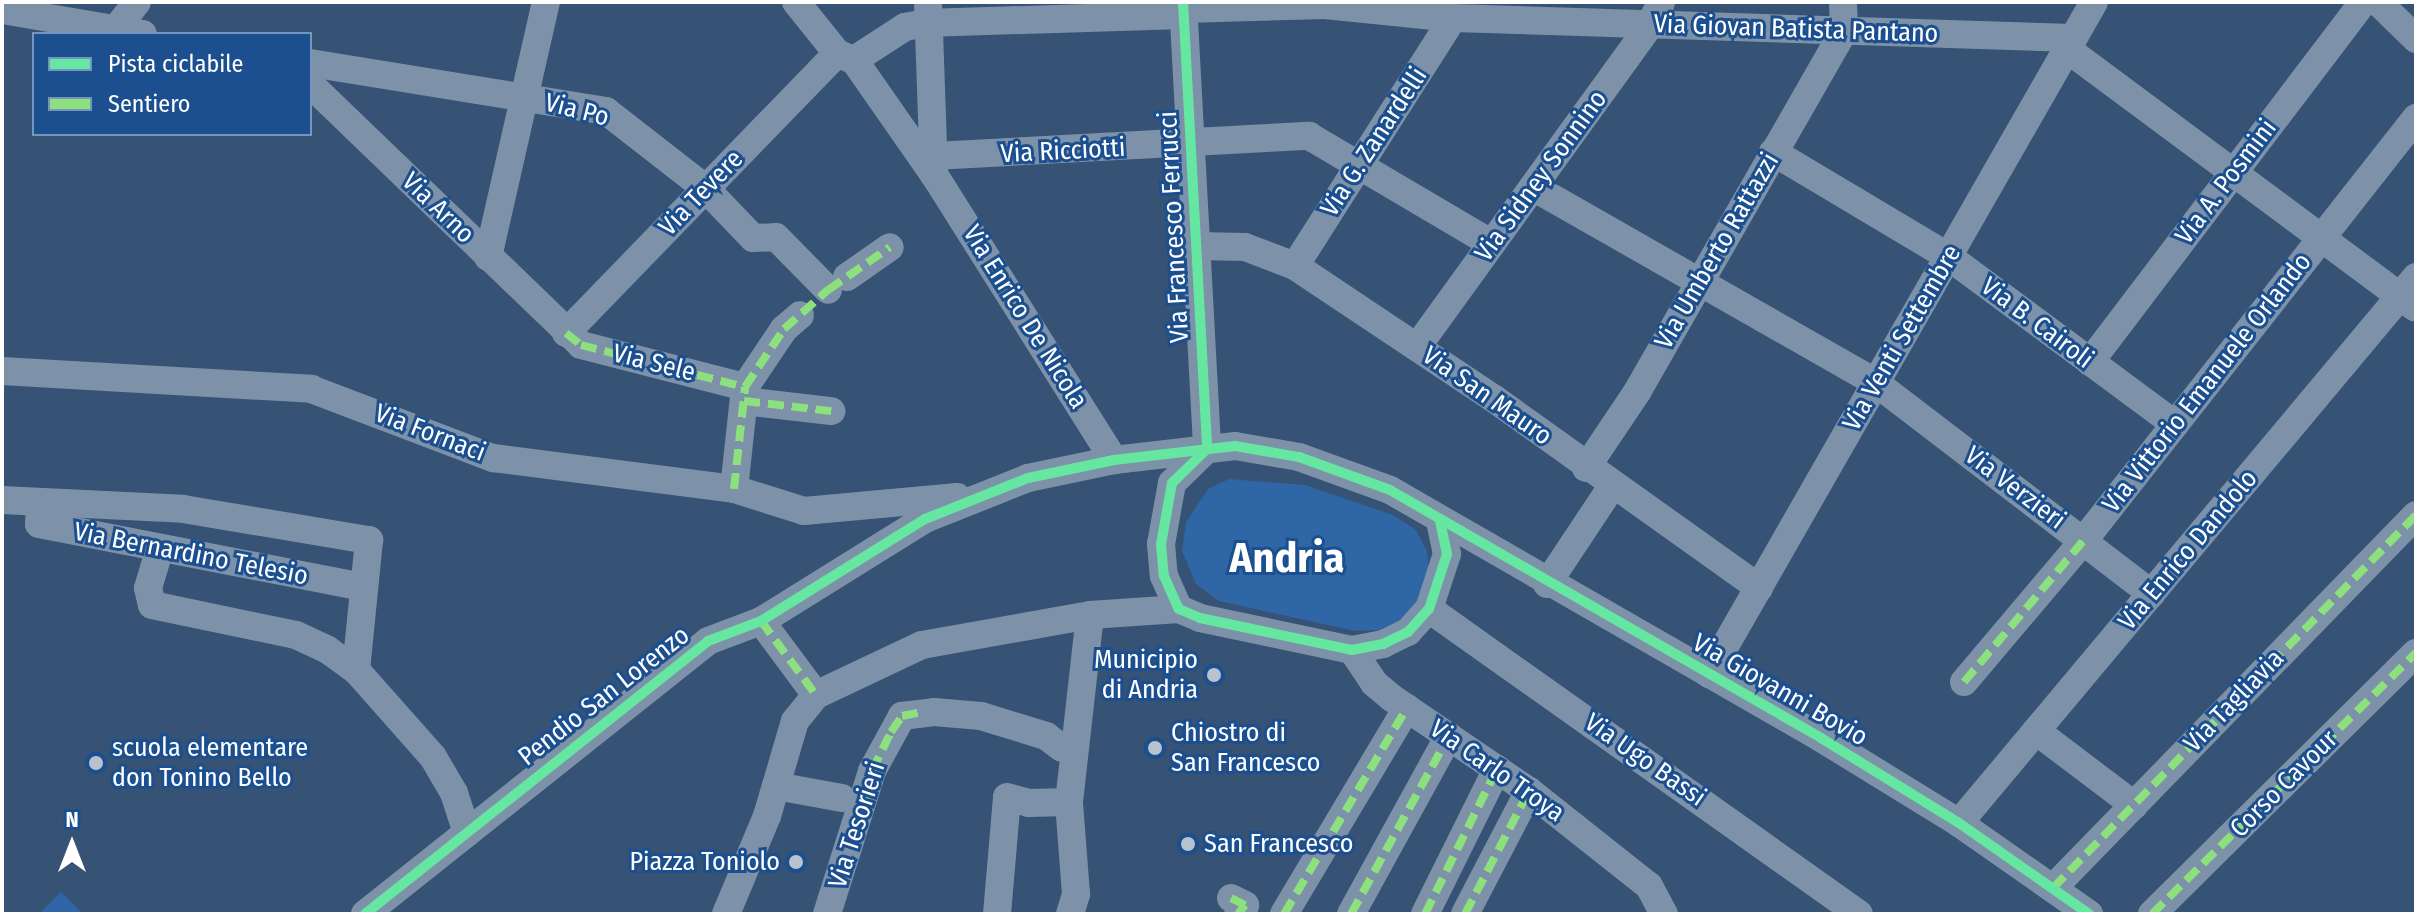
<!DOCTYPE html>
<style>
body{margin:0}
#map{position:relative;width:2418px;height:916px;overflow:hidden;background:#365274;font-family:"Fira Sans Condensed",sans-serif}
div>[style]{position:absolute}
[style*='--x']{left:calc(var(--x)*1px);top:calc(var(--y)*1px);width:calc(var(--w)*1px);rotate:calc(var(--a)*1deg)}
.green>*{inset:0;background:#2f66a5}
.minor>*{height:28px;margin:-14px;padding:0 14px;transform-origin:14px;border-radius:14px;background:#7d92a8}
.quiet>*{height:8px;margin-top:-4px;transform-origin:0;background:repeating-linear-gradient(90deg,#8de07e 0 16px,transparent 0 24px)}
.cycleway>*{height:10px;margin:-5px;padding:0 5px;transform-origin:5px;border-radius:5px;background:#66e7a1}
.dots>*{width:22px;height:22px;translate:-50% -50%;box-sizing:border-box;border:4px solid #1b4f8f;border-radius:50%}
span{translate:-50% -50%;white-space:nowrap;text-align:center;line-height:1.15;-webkit-text-stroke:6px #1b4f8f;paint-order:stroke}
.street-label{font-size:26px;color:#fff}
.poi-label{font-size:26px;color:#fff}
.right{translate:-100% -50%;text-align:right}
.left{translate:0 -50%;text-align:left}
.town-label{font-size:42px;color:#fff;font-weight:700}
.frame{position:absolute;inset:0;border:4px solid #fff;pointer-events:none}
.legend{position:absolute;left:32px;top:32px;width:280px;height:104px;box-sizing:border-box;background:#1b4f8f;border:2px solid #7695bc;margin:0;padding:10px 14px;list-style:none;font-size:24px;color:#fff}
.legend li{display:flex;align-items:center;gap:16px;height:40px}
.legend b{width:40px;border:2px solid #7695bc}
.north{position:absolute;left:32px;top:804px;width:80px;height:80px;-webkit-text-stroke:6px #1b4f8f;paint-order:stroke;rotate:0deg;font-size:22px;font-weight:700;line-height:32px;text-align:center;color:#fff}
.north::after{content:'';display:block;margin:auto;width:28px;height:36px;background:#fff;clip-path:polygon(50% 0,100% 100%,50% 72%,0 100%)}
</style>
<div id="map">
<div class="green">
<i style="clip-path:polygon(1229px 479px,1305px 485px,1393px 515px,1416px 530px,1427px 551px,1430px 581px,1408px 617px,1379px 630px,1355px 631px,1219px 601px,1196px 584px,1182px 551px,1186px 522px,1208px 489px)"></i>
<i style="clip-path:polygon(61px 892px,83px 914px,39px 914px)"></i>
</div>
<div class="minor">
<i style="--x:796;--y:2;--w:65;--a:51.2"></i>
<i style="--x:837;--y:53;--w:17;--a:24"></i>
<i style="--x:928;--y:2;--w:173;--a:88"></i>
<i style="--x:1183;--y:2;--w:448;--a:86.9"></i>
<i style="--x:2378;--y:2;--w:53;--a:44.2"></i>
<i style="--x:1183;--y:9;--w:142;--a:-1.6"></i>
<i style="--x:1325;--y:5;--w:129;--a:5.8"></i>
<i style="--x:1453;--y:18;--w:620;--a:1.85"></i>
<i style="--x:2;--y:10;--w:143;--a:9.7"></i>
<i style="--x:116;--y:29;--w:34;--a:-52"></i>
<i style="--x:2067;--y:49;--w:433;--a:36.6"></i>
<i style="--x:854;--y:60;--w:141;--a:55.1"></i>
<i style="--x:935;--y:176;--w:336;--a:57.8"></i>
<i style="--x:854;--y:60;--w:61;--a:-32.9"></i>
<i style="--x:905;--y:27;--w:21;--a:-11"></i>
<i style="--x:926;--y:23;--w:258;--a:-1.8"></i>
<i style="--x:310;--y:63;--w:300;--a:9.2"></i>
<i style="--x:606;--y:111;--w:125;--a:37.9"></i>
<i style="--x:705;--y:188;--w:69;--a:46.2"></i>
<i style="--x:753;--y:238;--w:23;--a:-2"></i>
<i style="--x:776;--y:237;--w:74;--a:45.5"></i>
<i style="--x:310;--y:84;--w:376;--a:43.9"></i>
<i style="--x:581;--y:345;--w:169;--a:14.4"></i>
<i style="--x:1773;--y:152;--w:205;--a:30.8"></i>
<i style="--x:1949;--y:257;--w:281;--a:36.5"></i>
<i style="--x:934;--y:156;--w:376;--a:-3.1"></i>
<i style="--x:1309;--y:136;--w:212;--a:30.5"></i>
<i style="--x:1533;--y:187;--w:395;--a:29.7"></i>
<i style="--x:1876;--y:383;--w:347;--a:37.4"></i>
<i style="--x:1197;--y:246;--w:48;--a:1.2"></i>
<i style="--x:1245;--y:247;--w:53;--a:20.8"></i>
<i style="--x:1295;--y:266;--w:238;--a:33.7"></i>
<i style="--x:1493;--y:398;--w:327;--a:35.5"></i>
<i style="--x:488;--y:257;--w:262;--a:-77.2"></i>
<i style="--x:1295;--y:266;--w:294;--a:-57.5"></i>
<i style="--x:847;--y:277;--w:52;--a:-34.9"></i>
<i style="--x:566;--y:333;--w:390;--a:-45.9"></i>
<i style="--x:1417;--y:347;--w:397;--a:-54.1"></i>
<i style="--x:1650;--y:25;--w:25;--a:-64"></i>
<i style="--x:2090;--y:362;--w:452;--a:-52.8"></i>
<i style="--x:2;--y:371;--w:310;--a:3.3"></i>
<i style="--x:311;--y:389;--w:195;--a:20.8"></i>
<i style="--x:493;--y:458;--w:243;--a:7.3"></i>
<i style="--x:734;--y:489;--w:73;--a:17.4"></i>
<i style="--x:804;--y:511;--w:154;--a:-5.2"></i>
<i style="--x:744;--y:401;--w:88;--a:6.6"></i>
<i style="--x:1207;--y:449;--w:49;--a:135.8"></i>
<i style="--x:1172;--y:483;--w:62;--a:100.2"></i>
<i style="--x:1161;--y:544;--w:32;--a:85"></i>
<i style="--x:1164;--y:576;--w:36;--a:66"></i>
<i style="--x:1179;--y:609;--w:23;--a:23"></i>
<i style="--x:1200;--y:618;--w:155;--a:11.9"></i>
<i style="--x:1352;--y:650;--w:32;--a:-11"></i>
<i style="--x:1383;--y:644;--w:28;--a:-26"></i>
<i style="--x:1408;--y:632;--w:31;--a:-48"></i>
<i style="--x:1429;--y:609;--w:58;--a:-71.9"></i>
<i style="--x:1447;--y:554;--w:34;--a:-102"></i>
<i style="--x:1586;--y:468;--w:92;--a:-56.1"></i>
<i style="--x:1637;--y:392;--w:416;--a:-60.2"></i>
<i style="--x:1844;--y:31;--w:29;--a:-92"></i>
<i style="--x:734;--y:489;--w:103;--a:-83.8"></i>
<i style="--x:745;--y:387;--w:70;--a:-56.1"></i>
<i style="--x:784;--y:329;--w:21;--a:-41"></i>
<i style="--x:2;--y:500;--w:181;--a:2.8"></i>
<i style="--x:183;--y:509;--w:189;--a:9.5"></i>
<i style="--x:369;--y:540;--w:131;--a:95.7"></i>
<i style="--x:40;--y:505;--w:19;--a:93"></i>
<i style="--x:39;--y:524;--w:330;--a:11"></i>
<i style="--x:160;--y:548;--w:42;--a:106.7"></i>
<i style="--x:148;--y:588;--w:17;--a:77"></i>
<i style="--x:152;--y:605;--w:147;--a:11.8"></i>
<i style="--x:296;--y:635;--w:35;--a:25"></i>
<i style="--x:328;--y:650;--w:34;--a:36"></i>
<i style="--x:356;--y:670;--w:116;--a:48.5"></i>
<i style="--x:433;--y:757;--w:42;--a:59.7"></i>
<i style="--x:454;--y:793;--w:42;--a:72"></i>
<i style="--x:1547;--y:584;--w:118;--a:-56.4"></i>
<i style="--x:1429;--y:609;--w:527;--a:35.35"></i>
<i style="--x:761;--y:621;--w:92;--a:53.4"></i>
<i style="--x:1352;--y:650;--w:40;--a:56"></i>
<i style="--x:1374;--y:683;--w:23;--a:40"></i>
<i style="--x:1392;--y:698;--w:166;--a:34.2"></i>
<i style="--x:1529;--y:791;--w:153;--a:38.4"></i>
<i style="--x:1649;--y:886;--w:32;--a:62"></i>
<i style="--x:1709;--y:674;--w:774;--a:-60.19"></i>
<i style="--x:1964;--y:682;--w:186;--a:-49.8"></i>
<i style="--x:2084;--y:540;--w:537;--a:-51.81"></i>
<i style="--x:2036;--y:731;--w:123;--a:37.1"></i>
<i style="--x:776;--y:786;--w:67;--a:10.3"></i>
<i style="--x:1959;--y:823;--w:712;--a:-50.07"></i>
<i style="--x:2053;--y:888;--w:520;--a:-45.78"></i>
<i style="--x:1231;--y:898;--w:16;--a:27"></i>
<i style="--x:1245;--y:905;--w:11;--a:128"></i>
<i style="--x:365;--y:914;--w:438;--a:-38.5"></i>
<i style="--x:708;--y:641;--w:57;--a:-20.7"></i>
<i style="--x:761;--y:621;--w:193;--a:-31.9"></i>
<i style="--x:925;--y:519;--w:111;--a:-21.7"></i>
<i style="--x:1028;--y:478;--w:88;--a:-11.8"></i>
<i style="--x:1114;--y:460;--w:122;--a:-6.6"></i>
<i style="--x:1235;--y:446;--w:65;--a:9.8"></i>
<i style="--x:1299;--y:457;--w:97;--a:19.9"></i>
<i style="--x:1390;--y:490;--w:497;--a:29.9"></i>
<i style="--x:1821;--y:738;--w:162;--a:31.6"></i>
<i style="--x:1959;--y:823;--w:159;--a:35"></i>
<i style="--x:726;--y:914;--w:106;--a:-67.3"></i>
<i style="--x:767;--y:816;--w:99;--a:-73.6"></i>
<i style="--x:795;--y:721;--w:33;--a:-51"></i>
<i style="--x:816;--y:695;--w:117;--a:-25.3"></i>
<i style="--x:922;--y:645;--w:171;--a:-10.1"></i>
<i style="--x:1090;--y:615;--w:89;--a:-3.9"></i>
<i style="--x:827;--y:914;--w:150;--a:-72.5"></i>
<i style="--x:872;--y:771;--w:63;--a:-61.4"></i>
<i style="--x:902;--y:716;--w:32;--a:-7"></i>
<i style="--x:934;--y:712;--w:47;--a:4.9"></i>
<i style="--x:981;--y:716;--w:68;--a:17.1"></i>
<i style="--x:1046;--y:736;--w:20;--a:37"></i>
<i style="--x:997;--y:914;--w:117;--a:-85.1"></i>
<i style="--x:1007;--y:797;--w:23;--a:15"></i>
<i style="--x:1029;--y:803;--w:40;--a:-1.4"></i>
<i style="--x:1070;--y:914;--w:21;--a:-73"></i>
<i style="--x:1076;--y:894;--w:92;--a:-94.4"></i>
<i style="--x:1069;--y:802;--w:188;--a:-83.6"></i>
<i style="--x:1284;--y:914;--w:240;--a:-59.2"></i>
<i style="--x:1351;--y:914;--w:203;--a:-61.2"></i>
<i style="--x:1425;--y:914;--w:162;--a:-63.6"></i>
<i style="--x:1465;--y:914;--w:139;--a:-62.5"></i>
<i style="--x:2152;--y:914;--w:371;--a:-44.7"></i>
</div>
<div class="quiet">
<i style="--x:566;--y:333;--w:19;--a:39"></i>
<i style="--x:581;--y:345;--w:169;--a:14.4"></i>
<i style="--x:744;--y:401;--w:88;--a:6.6"></i>
<i style="--x:734;--y:489;--w:103;--a:-83.8"></i>
<i style="--x:745;--y:387;--w:70;--a:-56.1"></i>
<i style="--x:784;--y:329;--w:59;--a:-41.6"></i>
<i style="--x:828;--y:290;--w:75;--a:-34.7"></i>
<i style="--x:761;--y:621;--w:92;--a:53.4"></i>
<i style="--x:1964;--y:682;--w:186;--a:-49.8"></i>
<i style="--x:865;--y:803;--w:33;--a:-78"></i>
<i style="--x:872;--y:771;--w:43;--a:-64"></i>
<i style="--x:891;--y:732;--w:19;--a:-55"></i>
<i style="--x:902;--y:716;--w:16;--a:-11"></i>
<i style="--x:2053;--y:888;--w:520;--a:-45.78"></i>
<i style="--x:1231;--y:898;--w:16;--a:27"></i>
<i style="--x:1245;--y:905;--w:11;--a:128"></i>
<i style="--x:1284;--y:914;--w:240;--a:-59.2"></i>
<i style="--x:1351;--y:914;--w:203;--a:-61.2"></i>
<i style="--x:1425;--y:914;--w:162;--a:-63.6"></i>
<i style="--x:1465;--y:914;--w:139;--a:-62.5"></i>
<i style="--x:2152;--y:914;--w:371;--a:-44.7"></i>
</div>
<div class="cycleway">
<i style="--x:1183;--y:2;--w:448;--a:86.9"></i>
<i style="--x:1207;--y:449;--w:49;--a:135.8"></i>
<i style="--x:1172;--y:483;--w:62;--a:100.2"></i>
<i style="--x:1161;--y:544;--w:32;--a:85"></i>
<i style="--x:1164;--y:576;--w:36;--a:66"></i>
<i style="--x:1179;--y:609;--w:23;--a:23"></i>
<i style="--x:1200;--y:618;--w:155;--a:11.9"></i>
<i style="--x:1352;--y:650;--w:32;--a:-11"></i>
<i style="--x:1383;--y:644;--w:28;--a:-26"></i>
<i style="--x:1408;--y:632;--w:31;--a:-48"></i>
<i style="--x:1429;--y:609;--w:58;--a:-71.9"></i>
<i style="--x:1447;--y:554;--w:34;--a:-102"></i>
<i style="--x:365;--y:914;--w:438;--a:-38.5"></i>
<i style="--x:708;--y:641;--w:57;--a:-20.7"></i>
<i style="--x:761;--y:621;--w:193;--a:-31.9"></i>
<i style="--x:925;--y:519;--w:111;--a:-21.7"></i>
<i style="--x:1028;--y:478;--w:88;--a:-11.8"></i>
<i style="--x:1114;--y:460;--w:122;--a:-6.6"></i>
<i style="--x:1235;--y:446;--w:65;--a:9.8"></i>
<i style="--x:1299;--y:457;--w:97;--a:19.9"></i>
<i style="--x:1390;--y:490;--w:497;--a:29.9"></i>
<i style="--x:1821;--y:738;--w:162;--a:31.6"></i>
<i style="--x:1959;--y:823;--w:159;--a:35"></i>
</div>
<div class="dots">
<i style="left:1214px;top:675px;background:#b9c2ce"></i>
<i style="left:1155px;top:748px;background:#b9c2ce"></i>
<i style="left:96px;top:763px;background:#b9c2ce"></i>
<i style="left:1188px;top:844px;background:#b9c2ce"></i>
<i style="left:796px;top:862px;background:#b9c2ce"></i>
</div>
<div class="street-label">
<span style="left:1796px;top:29px;rotate:2deg">Via Giovan Batista Pantano</span>
<span style="left:577px;top:110px;rotate:14deg">Via Po</span>
<span style="left:1374px;top:142px;rotate:-57deg">Via G. Zanardelli</span>
<span style="left:1063px;top:151px;rotate:-3deg">Via Ricciotti</span>
<span style="left:1541px;top:176px;rotate:-54deg">Via Sidney Sonnino</span>
<span style="left:2226px;top:182px;rotate:-53deg">Via A. Posmini</span>
<span style="left:701px;top:193px;rotate:-46deg">Via Tevere</span>
<span style="left:438px;top:208px;rotate:44deg">Via Arno</span>
<span style="left:1174px;top:227px;rotate:-93deg">Via Francesco Ferrucci</span>
<span style="left:1717px;top:251px;rotate:-60deg">Via Umberto Rattazzi</span>
<span style="left:1025px;top:317px;rotate:58deg">Via Enrico De Nicola</span>
<span style="left:2037px;top:323px;rotate:37deg">Via B. Cairoli</span>
<span style="left:1902px;top:338px;rotate:-60deg">Via Venti Settembre</span>
<span style="left:654px;top:363px;rotate:14deg">Via Sele</span>
<span style="left:2207px;top:383px;rotate:-52deg">Via Vittorio Emanuele Orlando</span>
<span style="left:1487px;top:396px;rotate:35deg">Via San Mauro</span>
<span style="left:430px;top:433px;rotate:21deg">Via Fornaci</span>
<span style="left:2015px;top:488px;rotate:37deg">Via Verzieri</span>
<span style="left:2188px;top:550px;rotate:-50deg">Via Enrico Dandolo</span>
<span style="left:191px;top:554px;rotate:11deg">Via Bernardino Telesio</span>
<span style="left:1780px;top:690px;rotate:30deg">Via Giovanni Bovio</span>
<span style="left:604px;top:696px;rotate:-38deg">Pendio San Lorenzo</span>
<span style="left:2234px;top:701px;rotate:-46deg">Via Tagliavia</span>
<span style="left:1645px;top:760px;rotate:35deg">Via Ugo Bassi</span>
<span style="left:1497px;top:771px;rotate:35deg">Via Carlo Troya</span>
<span style="left:2284px;top:784px;rotate:-45deg">Corso Cavour</span>
<span style="left:857px;top:825px;rotate:-72deg">Via Tesorieri</span>
</div>
<div class="poi-label">
<span class="right" style="left:1198px;top:675px">Municipio<br>di Andria</span>
<span class="left" style="left:1171px;top:748px">Chiostro di<br>San Francesco</span>
<span class="left" style="left:112px;top:763px">scuola elementare<br>don Tonino Bello</span>
<span class="left" style="left:1204px;top:844px">San Francesco</span>
<span class="right" style="left:780px;top:862px">Piazza Toniolo</span>
</div>
<div class="town-label">
<span style="left:1287px;top:558px">Andria</span>
</div>
<div class="frame"></div>
<ul class="legend">
<li><b style="height:10px;background:#66e7a1"></b>Pista ciclabile</li>
<li><b style="height:10px;background:#8de07e"></b>Sentiero</li>
</ul>
<div class="north">N</div>
</div>
